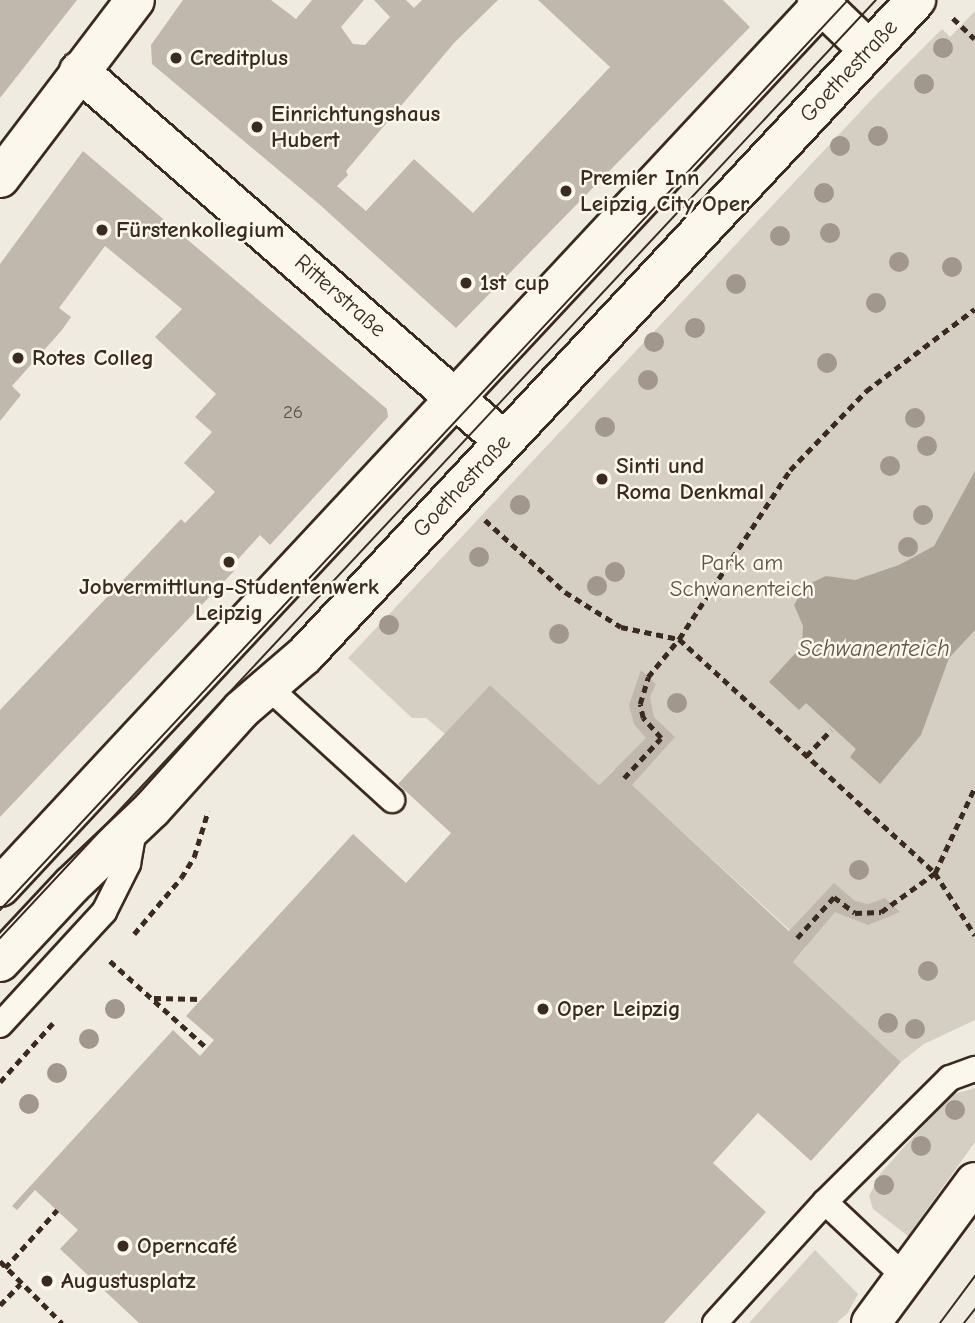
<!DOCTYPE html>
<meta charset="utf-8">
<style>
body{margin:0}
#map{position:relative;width:975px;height:1323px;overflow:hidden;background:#f0ebe0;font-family:"Comic Neue",sans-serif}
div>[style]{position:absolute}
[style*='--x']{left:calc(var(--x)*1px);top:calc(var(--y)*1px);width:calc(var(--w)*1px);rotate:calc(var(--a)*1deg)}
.green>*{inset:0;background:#d5cec3}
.water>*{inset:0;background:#aca397}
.building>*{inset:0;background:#c0b8ad}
.path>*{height:4.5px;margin-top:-2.25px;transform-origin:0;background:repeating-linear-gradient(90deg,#3b2a1e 0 7px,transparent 0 12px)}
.roads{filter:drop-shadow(2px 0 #3b2a1e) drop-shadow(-2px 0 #3b2a1e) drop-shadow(0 2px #3b2a1e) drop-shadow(0 -2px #3b2a1e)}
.service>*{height:24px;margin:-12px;padding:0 12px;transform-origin:12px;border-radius:12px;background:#fbf7ec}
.minor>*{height:38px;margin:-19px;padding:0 19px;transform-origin:19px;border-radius:19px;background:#fbf7ec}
.primary>*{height:38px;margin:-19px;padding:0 19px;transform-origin:19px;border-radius:19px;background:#fbf7ec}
.tram>*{height:2px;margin:-1px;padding:0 1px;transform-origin:1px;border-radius:1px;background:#3b2a1e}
.trees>*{width:20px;height:20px;margin:-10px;border-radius:50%;background:#a2978c}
.dots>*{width:19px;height:19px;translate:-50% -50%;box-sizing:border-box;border:4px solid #fbf7ec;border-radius:50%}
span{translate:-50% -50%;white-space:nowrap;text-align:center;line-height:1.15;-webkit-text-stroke:5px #fbf7ec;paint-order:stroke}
.number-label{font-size:19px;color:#5c4e42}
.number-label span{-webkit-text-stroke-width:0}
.poi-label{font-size:23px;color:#3b2a1e;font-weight:700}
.left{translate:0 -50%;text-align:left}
.street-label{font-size:23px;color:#3b2a1e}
.park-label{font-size:23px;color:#625347}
.water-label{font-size:24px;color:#635448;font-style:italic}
</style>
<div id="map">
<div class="green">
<i style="clip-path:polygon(975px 11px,975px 1020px,924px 1044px,901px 1062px,793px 962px,807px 946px,614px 769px,599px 785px,490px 685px,445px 734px,426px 718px,412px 718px,348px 658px,875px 96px,942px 29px,950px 37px)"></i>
<i style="clip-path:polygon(975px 1088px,975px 1142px,908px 1236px,873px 1209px,869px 1196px,880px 1174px,951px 1095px)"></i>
<i style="clip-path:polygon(815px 1250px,858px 1294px,847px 1314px,836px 1323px,749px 1323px)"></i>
</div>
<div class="water">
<i style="clip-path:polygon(975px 471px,975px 630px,949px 658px,921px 735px,880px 784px,850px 757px,856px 749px,806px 703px,799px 710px,769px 682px,802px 646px,803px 626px,794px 605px,805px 586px,826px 576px,855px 580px,899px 565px,934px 546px)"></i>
</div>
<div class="building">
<i style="clip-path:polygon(0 0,77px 0,0 98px)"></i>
<i style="clip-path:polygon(183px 0,271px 0,296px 19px,312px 0,364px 0,341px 27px,353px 44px,365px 45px,390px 17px,374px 0,406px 0,414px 8px,422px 0,498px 0,454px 43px,346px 171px,348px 175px,337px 186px,366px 211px,414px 159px,473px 213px,610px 67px,538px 0,723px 0,750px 27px,456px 328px,319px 204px,152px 64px,151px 45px)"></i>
<i style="clip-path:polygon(83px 151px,387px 409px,388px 417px,270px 545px,260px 535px,230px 568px,234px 571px,0 817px,0 710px,181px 519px,185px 523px,215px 492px,184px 463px,212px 432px,195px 417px,216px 394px,155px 337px,182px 309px,105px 246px,59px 308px,71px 317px,62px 330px,12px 386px,21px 395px,0 421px,0 264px)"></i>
<i style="clip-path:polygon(641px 670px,656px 684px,650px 697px,654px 717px,675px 737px,632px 785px,789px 931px,834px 883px,855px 901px,868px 904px,885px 898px,900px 912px,868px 925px,835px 912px,793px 962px,901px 1062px,811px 1161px,758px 1113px,713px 1163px,766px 1212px,664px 1323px,139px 1323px,60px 1249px,78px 1230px,35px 1190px,17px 1210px,12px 1206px,173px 1030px,200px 1056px,214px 1040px,186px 1016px,353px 834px,406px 883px,451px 833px,398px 784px,490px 685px,599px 785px,646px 738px,634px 724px,629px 705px)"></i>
</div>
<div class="path">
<i style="--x:953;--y:18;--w:30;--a:44"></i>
<i style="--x:485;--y:520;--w:108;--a:42"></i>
<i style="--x:565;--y:592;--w:66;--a:32"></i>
<i style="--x:621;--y:627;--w:59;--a:11.7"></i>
<i style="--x:679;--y:639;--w:347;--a:42.4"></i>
<i style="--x:935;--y:873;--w:74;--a:57.2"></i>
<i style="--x:806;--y:756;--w:36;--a:-46"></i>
<i style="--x:624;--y:778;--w:54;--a:-47.2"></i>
<i style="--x:661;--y:738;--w:27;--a:-132"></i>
<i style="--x:643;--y:718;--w:14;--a:-102"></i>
<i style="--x:640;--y:704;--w:28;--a:-73"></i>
<i style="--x:648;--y:677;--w:49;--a:-50.8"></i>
<i style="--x:679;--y:639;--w:202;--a:-56.7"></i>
<i style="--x:790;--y:470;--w:110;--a:-46.1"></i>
<i style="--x:866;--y:391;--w:136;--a:-37"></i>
<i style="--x:134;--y:934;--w:73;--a:-50"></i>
<i style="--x:181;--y:878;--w:25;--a:-58"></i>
<i style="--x:194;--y:857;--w:48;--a:-73.1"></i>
<i style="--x:797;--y:938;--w:55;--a:-47.9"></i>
<i style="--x:834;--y:897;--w:26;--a:37"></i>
<i style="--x:855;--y:913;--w:26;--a:-2"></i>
<i style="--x:881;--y:912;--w:67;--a:-35.8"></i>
<i style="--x:935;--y:873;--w:95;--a:-65.1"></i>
<i style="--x:110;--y:961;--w:130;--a:41.9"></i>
<i style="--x:154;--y:998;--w:48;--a:1.2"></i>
<i style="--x:0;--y:1082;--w:79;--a:-48.1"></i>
<i style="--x:0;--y:1261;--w:88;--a:45"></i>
<i style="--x:5;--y:1268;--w:78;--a:-48.1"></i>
<i style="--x:0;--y:1305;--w:29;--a:-46"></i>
</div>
<div class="roads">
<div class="service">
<i style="--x:268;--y:687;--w:168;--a:42.3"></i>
<i style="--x:0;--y:1025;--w:154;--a:-47.4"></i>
<i style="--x:104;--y:912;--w:54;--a:-63.4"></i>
<i style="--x:128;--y:864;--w:40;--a:-80"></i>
<i style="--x:825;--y:1202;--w:110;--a:43.2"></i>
<i style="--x:715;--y:1323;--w:164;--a:-47.7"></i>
<i style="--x:825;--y:1202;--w:176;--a:-44.8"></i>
<i style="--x:950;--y:1078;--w:27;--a:-20"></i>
</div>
<div class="minor">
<i style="--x:817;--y:0;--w:72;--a:43.9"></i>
<i style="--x:79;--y:71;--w:563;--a:41.04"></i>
<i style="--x:0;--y:178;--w:223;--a:-52.8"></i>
<i style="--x:0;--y:887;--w:1212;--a:-47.04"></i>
<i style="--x:0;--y:962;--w:105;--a:-46.9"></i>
<i style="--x:72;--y:885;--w:110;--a:-43.5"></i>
<i style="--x:152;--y:809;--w:133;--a:-48"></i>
<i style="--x:241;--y:710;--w:84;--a:-40.7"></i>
<i style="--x:305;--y:655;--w:896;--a:-46.99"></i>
</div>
<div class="primary">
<i style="--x:871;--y:1323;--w:175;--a:-53.6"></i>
</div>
</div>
<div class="tram">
<i style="--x:0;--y:910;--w:1244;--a:-47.02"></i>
<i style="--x:0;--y:938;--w:1283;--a:-46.96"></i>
<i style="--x:940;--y:1323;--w:59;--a:-53.3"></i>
<i style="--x:964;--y:1323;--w:18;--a:-52"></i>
</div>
<div class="trees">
<i style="left:943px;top:48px"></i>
<i style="left:924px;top:84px"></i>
<i style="left:878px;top:136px"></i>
<i style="left:840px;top:146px"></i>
<i style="left:824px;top:193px"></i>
<i style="left:830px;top:233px"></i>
<i style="left:780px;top:236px"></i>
<i style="left:899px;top:262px"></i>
<i style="left:952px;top:267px"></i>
<i style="left:736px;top:284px"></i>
<i style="left:876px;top:303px"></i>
<i style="left:695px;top:328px"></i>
<i style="left:654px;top:342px"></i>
<i style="left:827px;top:363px"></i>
<i style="left:648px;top:380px"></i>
<i style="left:915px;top:418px"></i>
<i style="left:605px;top:427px"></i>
<i style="left:927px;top:446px"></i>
<i style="left:890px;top:466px"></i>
<i style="left:520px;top:505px"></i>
<i style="left:923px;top:515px"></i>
<i style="left:908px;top:547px"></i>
<i style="left:479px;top:557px"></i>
<i style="left:615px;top:572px"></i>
<i style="left:597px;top:586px"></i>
<i style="left:389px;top:625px"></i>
<i style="left:559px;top:634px"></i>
<i style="left:677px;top:703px"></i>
<i style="left:859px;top:870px"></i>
<i style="left:928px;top:971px"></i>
<i style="left:115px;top:1009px"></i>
<i style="left:888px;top:1023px"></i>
<i style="left:915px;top:1029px"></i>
<i style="left:89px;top:1039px"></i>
<i style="left:57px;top:1073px"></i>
<i style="left:29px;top:1104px"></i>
<i style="left:955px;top:1110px"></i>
<i style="left:921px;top:1146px"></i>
<i style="left:884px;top:1185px"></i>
</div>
<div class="dots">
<i style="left:176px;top:58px;background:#3b2a1e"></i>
<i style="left:257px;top:127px;background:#3b2a1e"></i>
<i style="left:566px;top:191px;background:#3b2a1e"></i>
<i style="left:102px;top:230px;background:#3b2a1e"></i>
<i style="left:466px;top:283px;background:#3b2a1e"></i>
<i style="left:18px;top:358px;background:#3b2a1e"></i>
<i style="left:602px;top:479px;background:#3b2a1e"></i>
<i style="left:229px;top:562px;background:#3b2a1e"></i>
<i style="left:543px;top:1009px;background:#3b2a1e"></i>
<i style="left:123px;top:1246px;background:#3b2a1e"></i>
<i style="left:47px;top:1281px;background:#3b2a1e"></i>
</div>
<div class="number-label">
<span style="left:293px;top:413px">26</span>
</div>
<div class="poi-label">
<span class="left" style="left:190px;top:58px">Creditplus</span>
<span class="left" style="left:271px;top:127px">Einrichtungshaus<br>Hubert</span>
<span class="left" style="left:580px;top:191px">Premier Inn<br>Leipzig City Oper</span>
<span class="left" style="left:116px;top:230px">Fürstenkollegium</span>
<span class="left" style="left:480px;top:283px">1st cup</span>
<span class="left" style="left:32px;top:358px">Rotes Colleg</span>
<span class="left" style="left:616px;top:479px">Sinti und<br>Roma Denkmal</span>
<span style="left:229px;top:600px">Jobvermittlung-Studentenwerk<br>Leipzig</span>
<span class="left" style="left:557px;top:1009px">Oper Leipzig</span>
<span class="left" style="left:137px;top:1246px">Operncafé</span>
<span class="left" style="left:61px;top:1281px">Augustusplatz</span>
</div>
<div class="street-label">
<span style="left:849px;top:71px;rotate:-47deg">Goethestraße</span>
<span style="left:340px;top:296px;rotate:41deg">Ritterstraße</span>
<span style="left:462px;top:486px;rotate:-47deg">Goethestraße</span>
</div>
<div class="park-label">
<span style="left:742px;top:576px">Park am<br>Schwanenteich</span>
</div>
<div class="water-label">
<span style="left:874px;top:649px">Schwanenteich</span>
</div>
</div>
